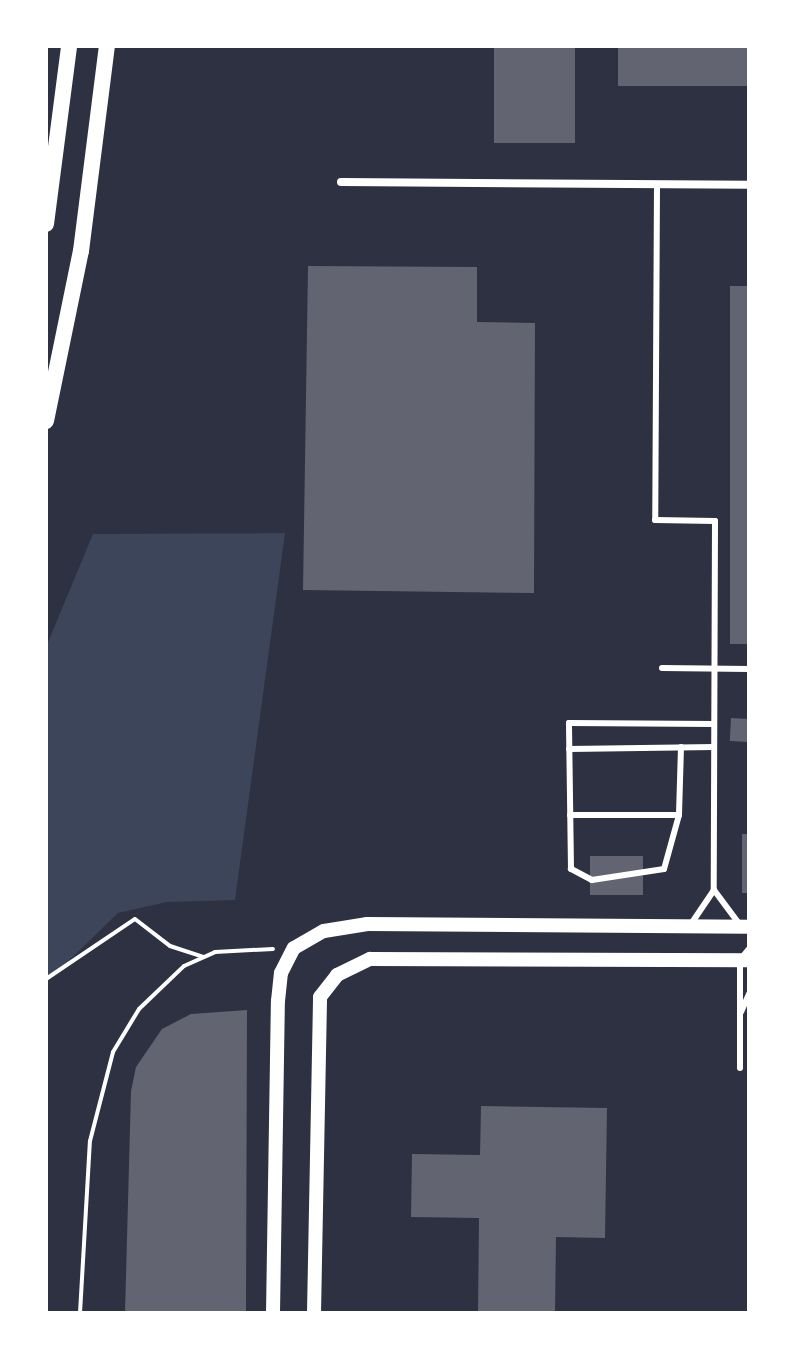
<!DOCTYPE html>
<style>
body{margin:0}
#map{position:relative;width:795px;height:1359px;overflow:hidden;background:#2d3142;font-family:"Titillium Web",sans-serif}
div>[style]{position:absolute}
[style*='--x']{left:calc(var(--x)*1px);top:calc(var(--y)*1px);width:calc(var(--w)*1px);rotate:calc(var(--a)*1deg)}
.green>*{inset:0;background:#3c4559}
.building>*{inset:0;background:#626471;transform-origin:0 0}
.path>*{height:4px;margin:-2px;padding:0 2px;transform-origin:2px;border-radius:2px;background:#fff}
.service>*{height:6px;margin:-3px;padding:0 3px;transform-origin:3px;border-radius:3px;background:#fff}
.minor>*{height:8px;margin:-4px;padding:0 4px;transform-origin:4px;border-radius:4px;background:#fff}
.tertiary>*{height:14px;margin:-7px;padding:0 7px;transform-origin:7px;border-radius:7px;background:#fff}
.secondary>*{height:16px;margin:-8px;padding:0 8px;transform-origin:8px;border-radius:8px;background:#fff}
span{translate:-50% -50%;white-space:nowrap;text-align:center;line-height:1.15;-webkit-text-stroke:6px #fff;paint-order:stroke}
.frame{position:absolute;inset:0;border:48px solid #fff;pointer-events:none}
</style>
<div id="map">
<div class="green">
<i style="clip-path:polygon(285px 533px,235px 900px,167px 902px,118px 913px,46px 983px,46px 647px,93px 534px)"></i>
</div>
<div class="building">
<i style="left:494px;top:46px;width:81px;height:97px"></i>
<i style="left:618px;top:46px;width:131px;height:40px"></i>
<i style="clip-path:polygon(308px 266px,477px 267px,477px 322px,535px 323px,534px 593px,303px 590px)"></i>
<i style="left:730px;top:286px;width:19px;height:358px"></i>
<i style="left:731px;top:718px;width:18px;height:23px;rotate:3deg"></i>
<i style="left:742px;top:834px;width:7px;height:59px"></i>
<i style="left:590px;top:856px;width:53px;height:39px"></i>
<i style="clip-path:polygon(247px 1010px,246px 1313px,125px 1313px,131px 1091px,136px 1067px,162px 1029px,191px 1014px)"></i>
<i style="clip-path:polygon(481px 1106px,607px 1108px,605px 1238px,556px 1237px,555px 1313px,478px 1313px,479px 1218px,411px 1217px,412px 1154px,480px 1155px)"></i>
</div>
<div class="path">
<i style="--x:46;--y:979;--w:107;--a:-34"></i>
<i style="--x:135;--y:919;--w:44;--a:37.6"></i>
<i style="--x:170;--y:946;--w:35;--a:18"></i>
<i style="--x:80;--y:1313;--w:172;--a:-86.7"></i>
<i style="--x:90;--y:1141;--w:92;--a:-75.5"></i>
<i style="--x:113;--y:1052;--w:50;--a:-58.8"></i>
<i style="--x:139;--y:1009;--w:62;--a:-43.7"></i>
<i style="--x:184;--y:966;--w:34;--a:-24"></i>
<i style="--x:215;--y:952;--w:58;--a:-3"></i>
</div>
<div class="service">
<i style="--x:657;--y:184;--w:336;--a:90.3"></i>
<i style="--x:655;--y:520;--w:60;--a:1"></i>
<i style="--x:715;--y:521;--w:369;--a:90.2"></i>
<i style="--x:714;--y:890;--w:41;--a:124.1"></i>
<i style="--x:662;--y:668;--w:87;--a:0.7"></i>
<i style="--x:681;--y:747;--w:68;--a:91.7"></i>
<i style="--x:679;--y:815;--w:56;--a:105.5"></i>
<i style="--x:664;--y:869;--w:73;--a:171.3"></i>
<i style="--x:592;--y:880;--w:24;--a:-152"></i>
<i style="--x:571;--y:869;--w:146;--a:-90.8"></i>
<i style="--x:569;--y:723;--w:145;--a:0.4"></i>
<i style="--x:569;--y:749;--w:145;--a:-0.8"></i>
<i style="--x:570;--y:815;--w:109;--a:0"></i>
<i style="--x:714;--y:890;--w:44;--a:53.4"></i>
<i style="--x:741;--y:1012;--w:20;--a:-66"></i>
<i style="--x:740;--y:1068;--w:108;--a:-90"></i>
<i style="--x:740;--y:960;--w:14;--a:-51"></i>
</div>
<div class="minor">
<i style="--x:341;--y:182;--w:408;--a:0.4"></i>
</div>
<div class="tertiary">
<i style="--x:273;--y:1313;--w:312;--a:-89.1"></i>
<i style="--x:278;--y:1001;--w:28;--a:-84"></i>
<i style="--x:281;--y:973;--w:28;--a:-63"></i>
<i style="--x:294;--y:948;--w:34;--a:-30"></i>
<i style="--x:324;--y:931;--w:44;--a:-9.2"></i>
<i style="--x:367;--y:924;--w:382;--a:0.4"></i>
<i style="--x:314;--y:1313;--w:316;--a:-88.9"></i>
<i style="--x:320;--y:997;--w:28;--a:-52"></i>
<i style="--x:337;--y:975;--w:37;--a:-26"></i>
<i style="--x:370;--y:959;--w:379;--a:0.2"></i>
</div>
<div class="secondary">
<i style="--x:46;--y:224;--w:179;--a:-82.6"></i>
<i style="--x:46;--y:421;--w:174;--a:-78.4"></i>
<i style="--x:81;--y:251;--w:207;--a:-82.8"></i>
</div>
<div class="frame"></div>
</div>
